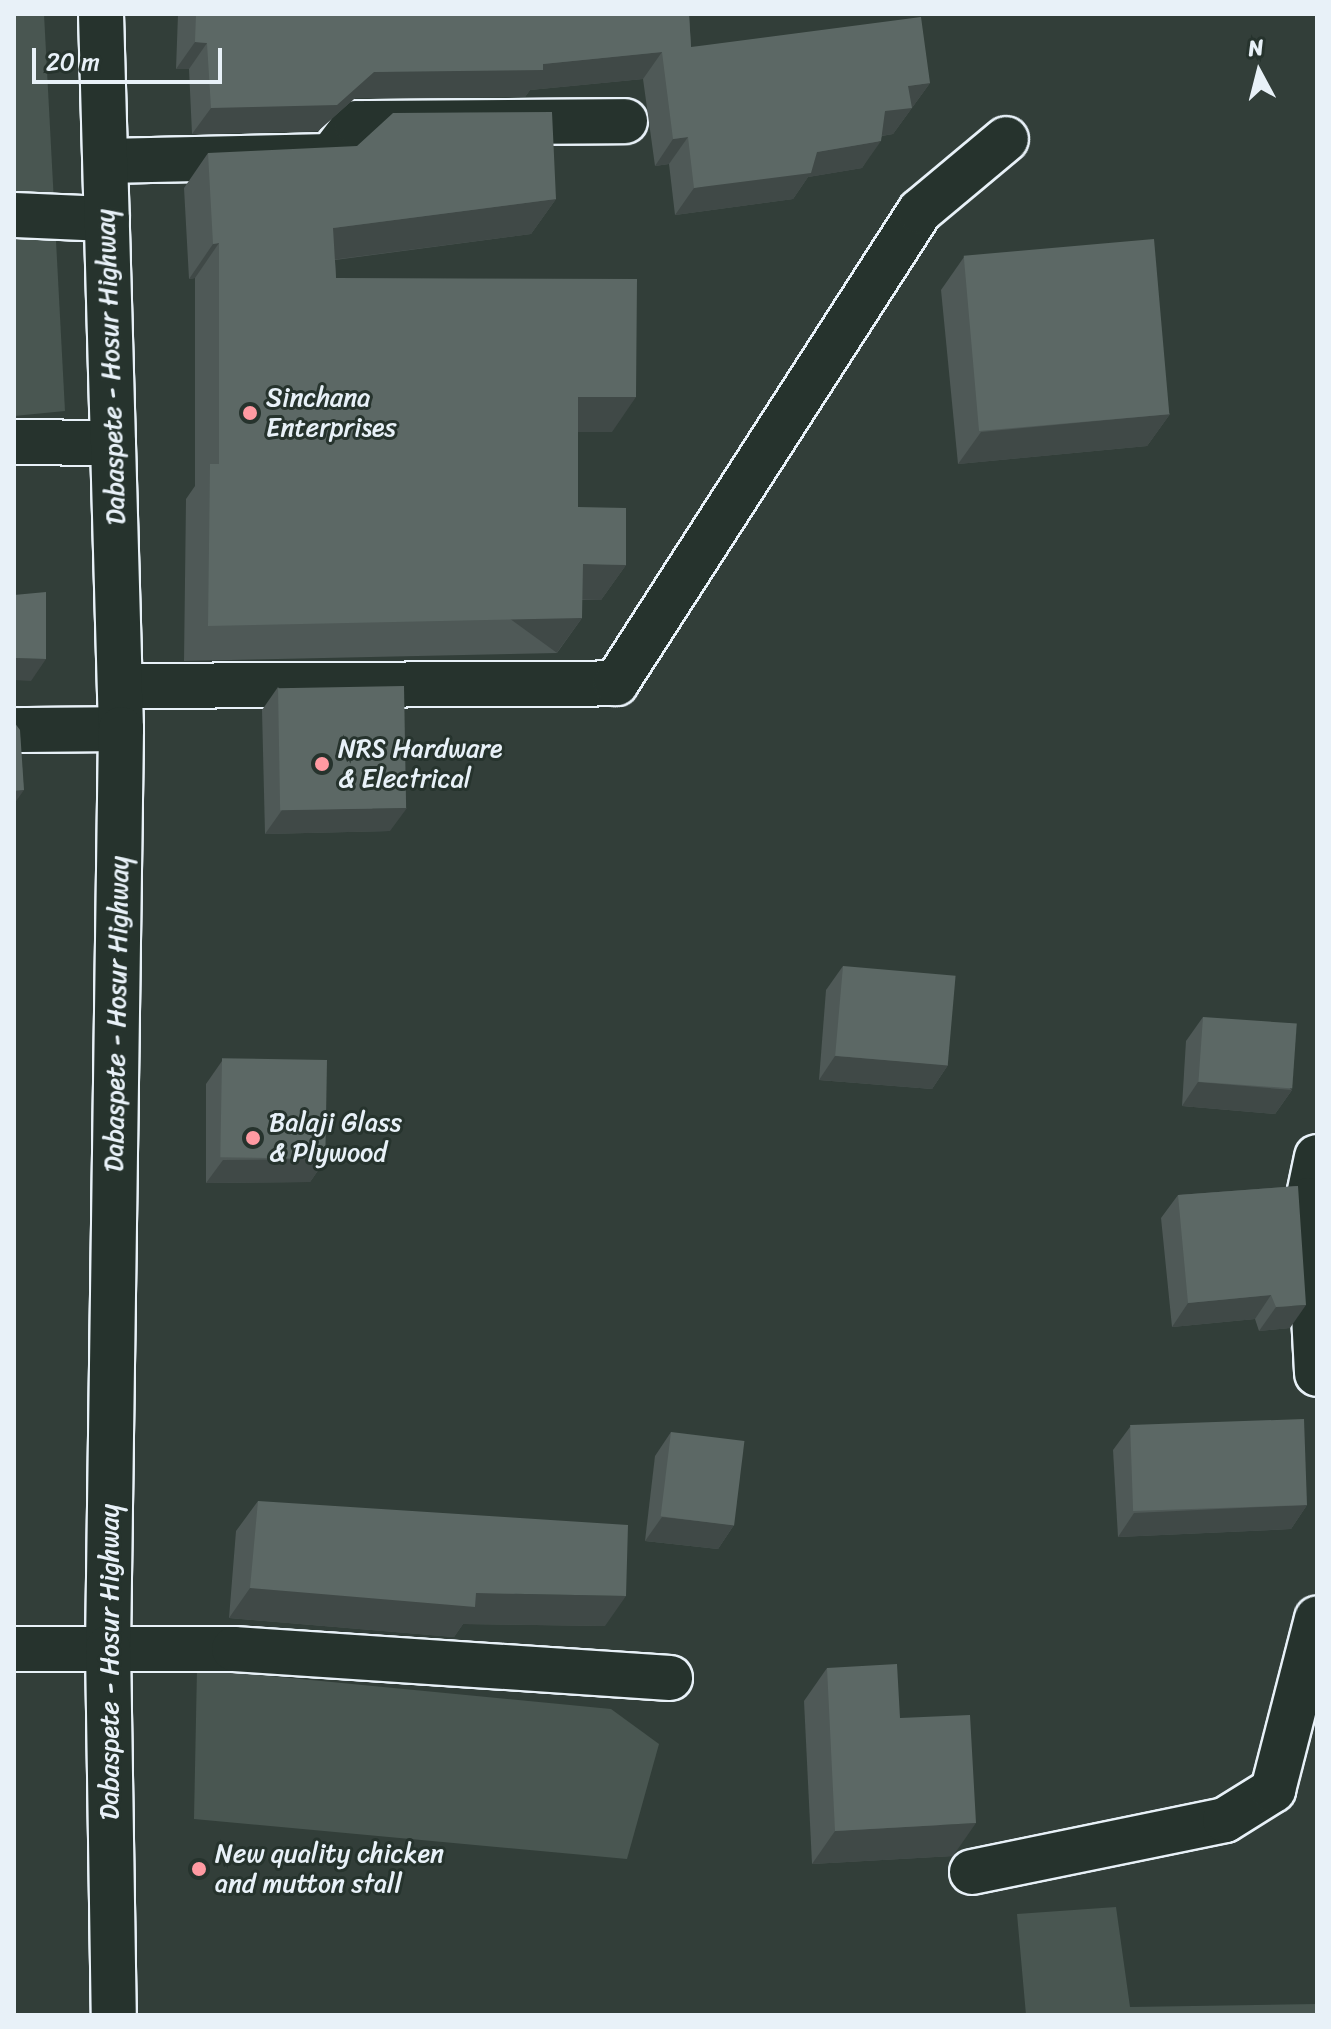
<!DOCTYPE html>
<style>
body{margin:0}
#map{position:relative;width:1331px;height:2029px;overflow:hidden;background:#323e39;font-family:Sriracha,sans-serif}
div>[style]{position:absolute}
[style*='--x']{left:calc(var(--x)*1px);top:calc(var(--y)*1px);width:calc(var(--w)*1px);rotate:calc(var(--a)*1deg)}
.green>*{inset:0;background:#495651}
.roads{filter:drop-shadow(2px 0 #e8f1f8) drop-shadow(-2px 0 #e8f1f8) drop-shadow(0 2px #e8f1f8) drop-shadow(0 -2px #e8f1f8)}
.minor>*{height:44px;margin:-22px;padding:0 22px;transform-origin:22px;border-radius:22px;background:#26332d}
.highway>*{height:44px;margin:-22px;padding:0 22px;transform-origin:22px;border-radius:22px;background:#26332d}
.wall>*{inset:0;background:#4f5957}
.shaded-wall>*{inset:0;background:#404947;transform-origin:0 0}
.building>*{inset:0;background:#5c6865;transform-origin:0 0}
.dots>*{width:22px;height:22px;translate:-50% -50%;box-sizing:border-box;border:4px solid #26332d;border-radius:50%}
span{translate:-50% -50%;white-space:nowrap;text-align:center;line-height:1.15;-webkit-text-stroke:6px #26332d;paint-order:stroke}
.street-label{font-size:26px;color:#e8f1f8}
.poi-label{font-size:26px;color:#e8f1f8}
.left{translate:0 -50%;text-align:left}
.frame{position:absolute;inset:0;border:16px solid #e8f1f8;pointer-events:none}
.north{position:absolute;left:1219px;top:32px;width:80px;height:80px;-webkit-text-stroke:6px #26332d;paint-order:stroke;rotate:353deg;font-size:22px;font-weight:700;line-height:32px;text-align:center;color:#e8f1f8}
.north::after{content:'';display:block;margin:auto;width:28px;height:36px;background:#e8f1f8;clip-path:polygon(50% 0,100% 100%,50% 72%,0 100%)}
.scale{position:absolute;left:32px;top:48px;width:190px;height:36px;box-sizing:border-box;border:4px solid #e8f1f8;border-top:0;padding-left:10px;font-size:24px;line-height:28px;white-space:nowrap;color:#e8f1f8;-webkit-text-stroke:6px #26332d;paint-order:stroke}
</style>
<div id="map">
<div class="green">
<i style="clip-path:polygon(14px 14px,44px 14px,65px 411px,14px 416px)"></i>
<i style="clip-path:polygon(197px 1669px,611px 1709px,659px 1744px,627px 1859px,194px 1819px)"></i>
<i style="clip-path:polygon(1116px 1907px,1130px 2007px,1317px 2004px,1317px 2015px,1026px 2015px,1017px 1914px)"></i>
</div>
<div class="roads">
<div class="minor">
<i style="--x:106;--y:161;--w:225;--a:-1.3"></i>
<i style="--x:331;--y:156;--w:41;--a:-52.9"></i>
<i style="--x:356;--y:123;--w:269;--a:-0.4"></i>
<i style="--x:14;--y:215;--w:93;--a:2.5"></i>
<i style="--x:14;--y:442;--w:99;--a:0.6"></i>
<i style="--x:120;--y:686;--w:496;--a:-0.3"></i>
<i style="--x:616;--y:683;--w:561;--a:-57.22"></i>
<i style="--x:920;--y:211;--w:112;--a:-39.9"></i>
<i style="--x:14;--y:730;--w:107;--a:-0.5"></i>
<i style="--x:1317;--y:1157;--w:44;--a:101.8"></i>
<i style="--x:1308;--y:1200;--w:174;--a:87"></i>
<i style="--x:14;--y:1649;--w:220;--a:0"></i>
<i style="--x:234;--y:1649;--w:437;--a:3.8"></i>
<i style="--x:972;--y:1872;--w:258;--a:-11.6"></i>
<i style="--x:1225;--y:1820;--w:57;--a:-32"></i>
<i style="--x:1273;--y:1790;--w:177;--a:-75.6"></i>
</div>
<div class="highway">
<i style="--x:101;--y:14;--w:715;--a:88.4"></i>
<i style="--x:121;--y:729;--w:919;--a:90.81"></i>
<i style="--x:108;--y:1648;--w:367;--a:89.1"></i>
</div>
</div>
<div class="wall">
<i style="clip-path:polygon(178px 14px,689px 14px,691px 47px,930px 83px,893px 134px,882px 136px,862px 168px,808px 177px,793px 199px,675px 215px,669px 164px,655px 166px,643px 79px,530px 90px,525px 97px,355px 98px,318px 131px,192px 134px,189px 69px,176px 69px)"></i>
<i style="clip-path:polygon(208px 153px,556px 199px,531px 234px,335px 260px,336px 278px,612px 432px,578px 432px,578px 507px,626px 565px,601px 600px,582px 600px,582px 618px,557px 653px,184px 661px,186px 499px,195px 486px,195px 278px,189px 279px,184px 188px)"></i>
<i style="clip-path:polygon(964px 257px,1170px 414px,1147px 446px,958px 464px,941px 290px)"></i>
<i style="clip-path:polygon(278px 687px,390px 831px,265px 834px,262px 710px)"></i>
<i style="clip-path:polygon(843px 966px,948px 1065px,932px 1089px,819px 1080px,826px 990px)"></i>
<i style="clip-path:polygon(1203px 1017px,1292px 1090px,1275px 1114px,1182px 1106px,1186px 1041px)"></i>
<i style="clip-path:polygon(222px 1061px,326px 1159px,310px 1182px,206px 1183px,206px 1084px)"></i>
<i style="clip-path:polygon(1298px 1186px,1290px 1328px,1259px 1331px,1255px 1319px,1172px 1327px,1161px 1218px,1178px 1195px)"></i>
<i style="clip-path:polygon(1130px 1427px,1307px 1505px,1291px 1529px,1118px 1537px,1113px 1450px)"></i>
<i style="clip-path:polygon(671px 1432px,734px 1525px,718px 1549px,645px 1541px,655px 1456px)"></i>
<i style="clip-path:polygon(258px 1501px,605px 1626px,463px 1624px,454px 1637px,229px 1618px,236px 1531px)"></i>
<i style="clip-path:polygon(827px 1668px,900px 1718px,953px 1856px,812px 1864px,804px 1701px)"></i>
</div>
<div class="shaded-wall">
<i style="clip-path:polygon(195px 42px,207px 43px,189px 69px,176px 69px)"></i>
<i style="clip-path:polygon(662px 52px,643px 79px,530px 90px,525px 97px,355px 98px,318px 131px,192px 134px,211px 108px,374px 72px,543px 64px)"></i>
<i style="clip-path:polygon(930px 83px,893px 134px,867px 138px,885px 111px,908px 86px)"></i>
<i style="clip-path:polygon(688px 137px,669px 164px,655px 166px,673px 139px)"></i>
<i style="clip-path:polygon(881px 141px,862px 168px,808px 177px,793px 199px,675px 215px,694px 188px,817px 152px)"></i>
<i style="clip-path:polygon(556px 199px,531px 234px,308px 263px,333px 228px)"></i>
<i style="clip-path:polygon(219px 243px,195px 278px,189px 279px,213px 244px)"></i>
<i style="clip-path:polygon(578px 397px,636px 397px,612px 432px,554px 432px)"></i>
<i style="clip-path:polygon(1170px 414px,1147px 446px,958px 464px,981px 432px)"></i>
<i style="clip-path:polygon(583px 564px,626px 565px,601px 600px,559px 599px)"></i>
<i style="left:582px;top:618px;width:43px;height:374px;rotate:126deg"></i>
<i style="clip-path:polygon(14px 658px,46px 659px,31px 681px,14px 680px)"></i>
<i style="clip-path:polygon(24px 790px,14px 804px,14px 791px)"></i>
<i style="clip-path:polygon(407px 808px,390px 831px,265px 834px,282px 810px)"></i>
<i style="clip-path:polygon(835px 1056px,948px 1065px,932px 1089px,819px 1080px)"></i>
<i style="clip-path:polygon(1198px 1082px,1292px 1090px,1275px 1114px,1182px 1106px)"></i>
<i style="clip-path:polygon(326px 1159px,310px 1182px,206px 1183px,223px 1160px)"></i>
<i style="clip-path:polygon(1271px 1295px,1255px 1319px,1172px 1327px,1188px 1303px)"></i>
<i style="clip-path:polygon(1306px 1305px,1290px 1328px,1259px 1331px,1276px 1307px)"></i>
<i style="clip-path:polygon(1307px 1505px,1291px 1529px,1118px 1537px,1134px 1513px)"></i>
<i style="clip-path:polygon(662px 1517px,734px 1525px,718px 1549px,645px 1541px)"></i>
<i style="clip-path:polygon(250px 1588px,476px 1593px,626px 1596px,605px 1626px,463px 1624px,454px 1637px,229px 1618px)"></i>
<i style="clip-path:polygon(976px 1823px,953px 1856px,812px 1864px,835px 1831px)"></i>
</div>
<div class="building">
<i style="clip-path:polygon(196px 14px,689px 14px,691px 47px,921px 17px,930px 83px,908px 86px,912px 108px,885px 111px,881px 141px,817px 152px,811px 173px,694px 188px,688px 137px,673px 139px,662px 52px,543px 64px,543px 70px,374px 72px,337px 105px,211px 108px,207px 43px,195px 42px)"></i>
<i style="clip-path:polygon(552px 112px,556px 199px,333px 228px,336px 278px,637px 279px,636px 397px,578px 397px,578px 507px,626px 508px,626px 565px,583px 564px,582px 618px,208px 626px,210px 464px,219px 464px,219px 243px,213px 244px,208px 153px,357px 146px,393px 113px)"></i>
<i style="left:1154px;top:239px;width:176px;height:191px;rotate:85deg"></i>
<i style="clip-path:polygon(46px 592px,46px 659px,14px 658px,16px 687px,14px 691px,14px 595px)"></i>
<i style="left:404px;top:686px;width:122px;height:126px;rotate:89deg"></i>
<i style="clip-path:polygon(14px 722px,20px 730px,24px 790px,14px 791px)"></i>
<i style="left:843px;top:966px;width:113px;height:90px;rotate:5deg"></i>
<i style="left:1203px;top:1017px;width:94px;height:65px;rotate:4deg"></i>
<i style="left:327px;top:1060px;width:99px;height:105px;rotate:91deg"></i>
<i style="clip-path:polygon(1298px 1186px,1306px 1305px,1276px 1307px,1271px 1295px,1188px 1303px,1178px 1195px)"></i>
<i style="left:1304px;top:1419px;width:86px;height:174px;rotate:88deg"></i>
<i style="left:671px;top:1432px;width:74px;height:85px;rotate:7deg"></i>
<i style="clip-path:polygon(258px 1501px,628px 1525px,626px 1596px,476px 1593px,475px 1607px,250px 1588px)"></i>
<i style="clip-path:polygon(897px 1664px,900px 1718px,970px 1715px,976px 1823px,835px 1831px,827px 1668px)"></i>
</div>
<div class="dots">
<i style="left:250px;top:413px;background:#ff9aa2"></i>
<i style="left:322px;top:764px;background:#ff9aa2"></i>
<i style="left:253px;top:1138px;background:#ff9aa2"></i>
<i style="left:199px;top:1869px;background:#ff9aa2"></i>
</div>
<div class="street-label">
<span style="left:111px;top:367px;rotate:-92deg">Dabaspete - Hosur Highway</span>
<span style="left:117px;top:1014px;rotate:-89deg">Dabaspete - Hosur Highway</span>
<span style="left:110px;top:1662px;rotate:-90deg">Dabaspete - Hosur Highway</span>
</div>
<div class="poi-label">
<span class="left" style="left:266px;top:413px">Sinchana<br>Enterprises</span>
<span class="left" style="left:338px;top:764px">NRS Hardware<br>&amp; Electrical</span>
<span class="left" style="left:269px;top:1138px">Balaji Glass<br>&amp; Plywood</span>
<span class="left" style="left:215px;top:1869px">New quality chicken<br>and mutton stall</span>
</div>
<div class="frame"></div>
<div class="north">N</div>
<div class="scale">20 m</div>
</div>
